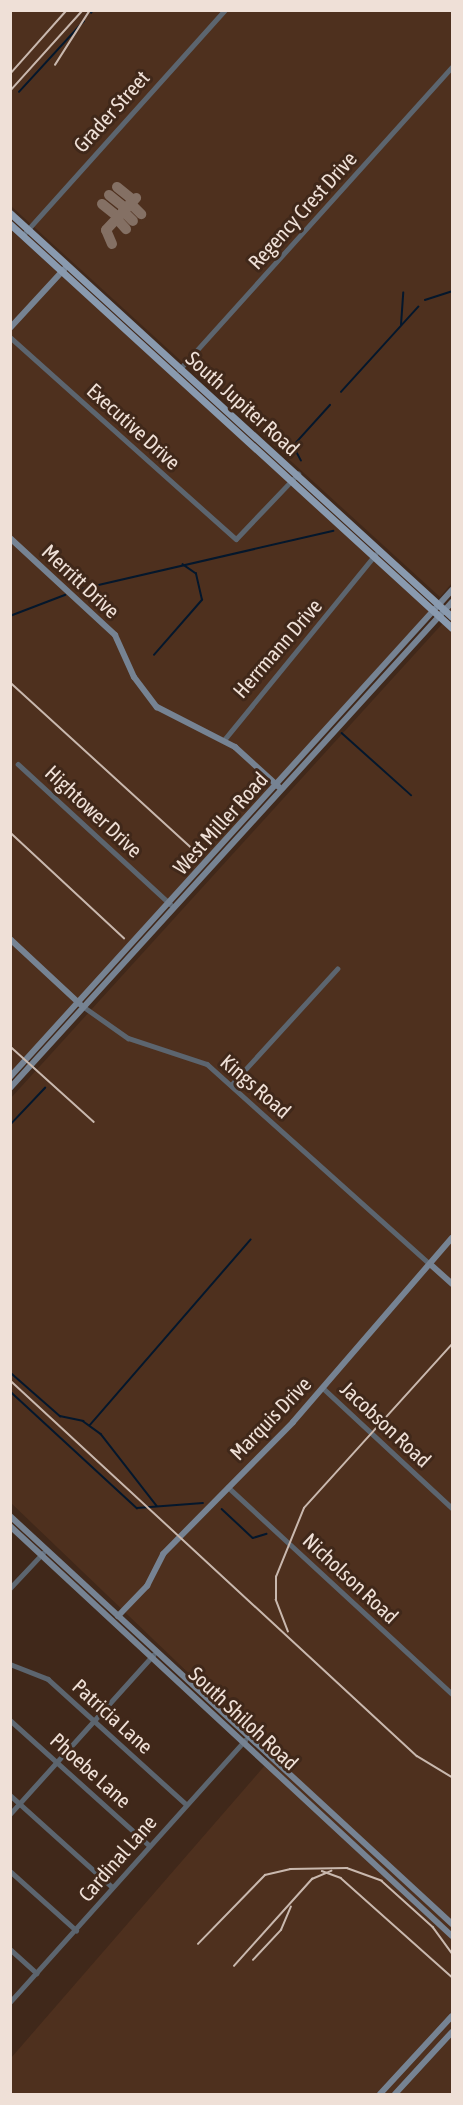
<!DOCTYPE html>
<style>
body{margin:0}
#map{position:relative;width:463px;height:2105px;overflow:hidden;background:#40281a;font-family:"Asap Condensed",sans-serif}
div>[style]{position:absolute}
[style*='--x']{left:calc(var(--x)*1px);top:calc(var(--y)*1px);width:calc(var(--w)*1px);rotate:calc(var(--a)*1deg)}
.built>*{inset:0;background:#4e301e}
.stream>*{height:1.5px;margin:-0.75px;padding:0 0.75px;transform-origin:0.75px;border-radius:0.75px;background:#04172c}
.taxiway>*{height:10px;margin:-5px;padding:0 5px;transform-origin:5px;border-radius:5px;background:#847064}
.street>*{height:4.5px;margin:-2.25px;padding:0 2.25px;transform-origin:2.25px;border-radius:2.25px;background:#5c656f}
.secondary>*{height:6px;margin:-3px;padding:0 3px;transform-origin:3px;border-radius:3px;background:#768393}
.primary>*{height:7px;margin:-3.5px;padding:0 3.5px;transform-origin:3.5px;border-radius:3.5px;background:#899aaf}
.rail>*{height:1.5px;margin:-0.75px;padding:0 0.75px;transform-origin:0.75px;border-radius:0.75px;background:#c9b8ae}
span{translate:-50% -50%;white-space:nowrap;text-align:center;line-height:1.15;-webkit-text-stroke:6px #40281a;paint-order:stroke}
.street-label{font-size:21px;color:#efe0d7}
.frame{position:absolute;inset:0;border:12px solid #efe0d7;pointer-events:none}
</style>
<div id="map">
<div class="built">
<i style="clip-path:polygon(10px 11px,452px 11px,452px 583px,440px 597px,11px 206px)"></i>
<i style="clip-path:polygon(10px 229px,431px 611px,10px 1074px)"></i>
<i style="clip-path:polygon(443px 623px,452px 631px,452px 2094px,11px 2094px,11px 2058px,274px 1755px,11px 1503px,10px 1099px)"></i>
</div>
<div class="stream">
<i style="--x:91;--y:13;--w:4;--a:-56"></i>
<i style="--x:19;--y:92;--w:96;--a:-47.5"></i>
<i style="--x:425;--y:300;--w:28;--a:-18"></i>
<i style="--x:401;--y:325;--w:32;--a:-86"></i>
<i style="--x:341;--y:392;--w:115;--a:-47.8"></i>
<i style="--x:269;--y:431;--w:34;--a:43"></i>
<i style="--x:301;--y:461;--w:17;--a:-118"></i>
<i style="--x:293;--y:446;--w:55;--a:-47.9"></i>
<i style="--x:77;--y:590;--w:263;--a:-13"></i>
<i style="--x:10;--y:616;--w:59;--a:-20.9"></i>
<i style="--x:154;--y:655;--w:73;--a:-48.9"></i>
<i style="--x:202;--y:600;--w:27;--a:-103"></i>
<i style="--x:196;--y:574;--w:16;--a:-145"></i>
<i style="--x:342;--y:733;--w:93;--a:41.9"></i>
<i style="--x:10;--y:1125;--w:51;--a:-46.6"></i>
<i style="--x:10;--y:1372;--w:67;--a:41.3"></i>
<i style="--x:60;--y:1416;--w:24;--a:12"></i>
<i style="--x:83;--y:1421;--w:22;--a:36"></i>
<i style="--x:101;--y:1434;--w:91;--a:52.1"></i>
<i style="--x:10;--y:1391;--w:173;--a:42.7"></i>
<i style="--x:137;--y:1508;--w:66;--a:-4.3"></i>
<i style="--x:90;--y:1425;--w:245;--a:-49.1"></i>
<i style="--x:222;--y:1509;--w:42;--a:43.1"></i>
<i style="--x:253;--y:1538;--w:14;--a:-17"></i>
</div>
<div class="taxiway">
<i style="--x:117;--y:187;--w:21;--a:39"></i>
<i style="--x:109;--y:195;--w:21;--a:39"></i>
<i style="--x:130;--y:203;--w:16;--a:45"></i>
<i style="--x:102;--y:204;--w:21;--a:39"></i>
<i style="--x:123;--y:211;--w:14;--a:45"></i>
<i style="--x:116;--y:218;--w:15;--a:48"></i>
<i style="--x:112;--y:244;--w:15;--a:-113"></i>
<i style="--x:106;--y:230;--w:44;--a:-46.8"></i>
</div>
<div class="street">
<i style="--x:23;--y:235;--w:302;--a:-48.1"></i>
<i style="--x:10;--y:337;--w:303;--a:41.8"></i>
<i style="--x:236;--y:539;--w:90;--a:-46.4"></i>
<i style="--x:179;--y:370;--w:408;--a:-48"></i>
<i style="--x:224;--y:740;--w:239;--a:-50.8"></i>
<i style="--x:18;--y:764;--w:207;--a:42.6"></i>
<i style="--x:84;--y:1007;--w:54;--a:35.2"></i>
<i style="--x:128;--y:1038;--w:83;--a:18.2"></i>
<i style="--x:207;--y:1064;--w:300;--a:41.9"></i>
<i style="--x:232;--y:1084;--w:156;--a:-47.6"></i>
<i style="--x:323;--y:1388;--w:176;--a:42.9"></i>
<i style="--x:228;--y:1487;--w:305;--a:42.7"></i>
<i style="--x:10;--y:1588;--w:48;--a:-46.7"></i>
<i style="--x:10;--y:1664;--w:41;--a:21.5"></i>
<i style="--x:48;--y:1679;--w:186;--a:42.2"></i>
<i style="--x:10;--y:1720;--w:187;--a:42"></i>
<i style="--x:10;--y:1795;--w:137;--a:42"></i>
<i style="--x:10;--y:1814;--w:214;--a:-48"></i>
<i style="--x:10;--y:1871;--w:89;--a:41.8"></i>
<i style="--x:10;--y:1949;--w:36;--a:42"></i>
<i style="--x:10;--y:2002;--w:352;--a:-48.1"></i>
</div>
<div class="secondary">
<i style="--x:10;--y:328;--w:84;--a:-47.4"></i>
<i style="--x:10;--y:538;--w:143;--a:42.7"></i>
<i style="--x:115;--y:635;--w:46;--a:65.7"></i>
<i style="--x:134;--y:677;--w:38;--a:53"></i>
<i style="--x:157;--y:707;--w:88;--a:27.1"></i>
<i style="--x:235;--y:747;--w:59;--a:42.3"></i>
<i style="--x:10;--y:939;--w:96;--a:42.9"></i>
<i style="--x:10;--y:1077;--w:658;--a:-47.77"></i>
<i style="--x:10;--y:1088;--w:657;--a:-47.71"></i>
<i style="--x:430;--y:1264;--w:30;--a:42"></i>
<i style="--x:10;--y:1516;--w:602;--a:42.71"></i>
<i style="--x:10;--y:1526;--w:603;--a:42.85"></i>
<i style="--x:118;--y:1616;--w:42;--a:-46"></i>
<i style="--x:147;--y:1586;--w:36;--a:-63"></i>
<i style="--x:163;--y:1554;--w:185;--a:-45.4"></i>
<i style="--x:293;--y:1422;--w:243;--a:-49.2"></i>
<i style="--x:380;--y:2094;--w:106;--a:-47.3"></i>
<i style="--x:395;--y:2094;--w:84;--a:-47.4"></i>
</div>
<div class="primary">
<i style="--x:10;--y:213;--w:599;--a:42.43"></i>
<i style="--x:10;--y:224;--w:599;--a:42.43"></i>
</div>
<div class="rail">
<i style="--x:55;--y:65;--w:65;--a:-57.5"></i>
<i style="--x:11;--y:73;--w:84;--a:-48.4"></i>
<i style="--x:11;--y:90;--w:108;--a:-48"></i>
<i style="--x:10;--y:682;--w:248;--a:42.4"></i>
<i style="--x:10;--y:832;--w:156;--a:42.9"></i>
<i style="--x:10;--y:1046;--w:113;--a:42.1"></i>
<i style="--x:10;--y:1380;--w:554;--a:42.73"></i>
<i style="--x:417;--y:1756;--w:41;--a:31"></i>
<i style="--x:288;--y:1632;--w:34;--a:-111"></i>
<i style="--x:276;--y:1600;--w:23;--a:-90"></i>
<i style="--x:276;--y:1577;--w:74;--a:-67.9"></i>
<i style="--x:304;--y:1508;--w:221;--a:-47.9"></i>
<i style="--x:322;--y:1871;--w:20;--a:20"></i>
<i style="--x:341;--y:1878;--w:149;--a:41.7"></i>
<i style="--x:198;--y:1944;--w:96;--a:-45.8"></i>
<i style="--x:265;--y:1875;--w:26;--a:-13"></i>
<i style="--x:290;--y:1869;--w:57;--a:-1"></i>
<i style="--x:347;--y:1868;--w:37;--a:20"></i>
<i style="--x:382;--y:1881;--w:69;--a:42"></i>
<i style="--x:433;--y:1927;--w:32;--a:54"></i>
<i style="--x:253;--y:1960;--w:41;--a:-47"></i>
<i style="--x:281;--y:1930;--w:25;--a:-67"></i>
<i style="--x:234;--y:1966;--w:117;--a:-48.1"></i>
<i style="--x:312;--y:1879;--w:21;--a:-23"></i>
</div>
<div class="street-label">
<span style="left:111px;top:111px;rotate:-48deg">Grader Street</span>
<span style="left:302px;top:210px;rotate:-48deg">Regency Crest Drive</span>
<span style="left:243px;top:403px;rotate:42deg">South Jupiter Road</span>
<span style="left:134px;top:426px;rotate:42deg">Executive Drive</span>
<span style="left:81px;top:581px;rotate:43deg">Merritt Drive</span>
<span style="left:277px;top:648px;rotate:-49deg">Herrmann Drive</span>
<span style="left:94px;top:811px;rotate:43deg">Hightower Drive</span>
<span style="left:220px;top:823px;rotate:-48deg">West Miller Road</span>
<span style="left:256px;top:1086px;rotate:41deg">Kings Road</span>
<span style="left:270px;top:1418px;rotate:-46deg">Marquis Drive</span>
<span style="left:386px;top:1424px;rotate:43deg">Jacobson Road</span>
<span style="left:351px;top:1578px;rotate:43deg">Nicholson Road</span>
<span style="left:113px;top:1716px;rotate:42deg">Patricia Lane</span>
<span style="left:244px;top:1718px;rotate:43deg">South Shiloh Road</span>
<span style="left:91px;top:1770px;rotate:42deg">Phoebe Lane</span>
<span style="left:117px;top:1858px;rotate:-49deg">Cardinal Lane</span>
</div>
<div class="frame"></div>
</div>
